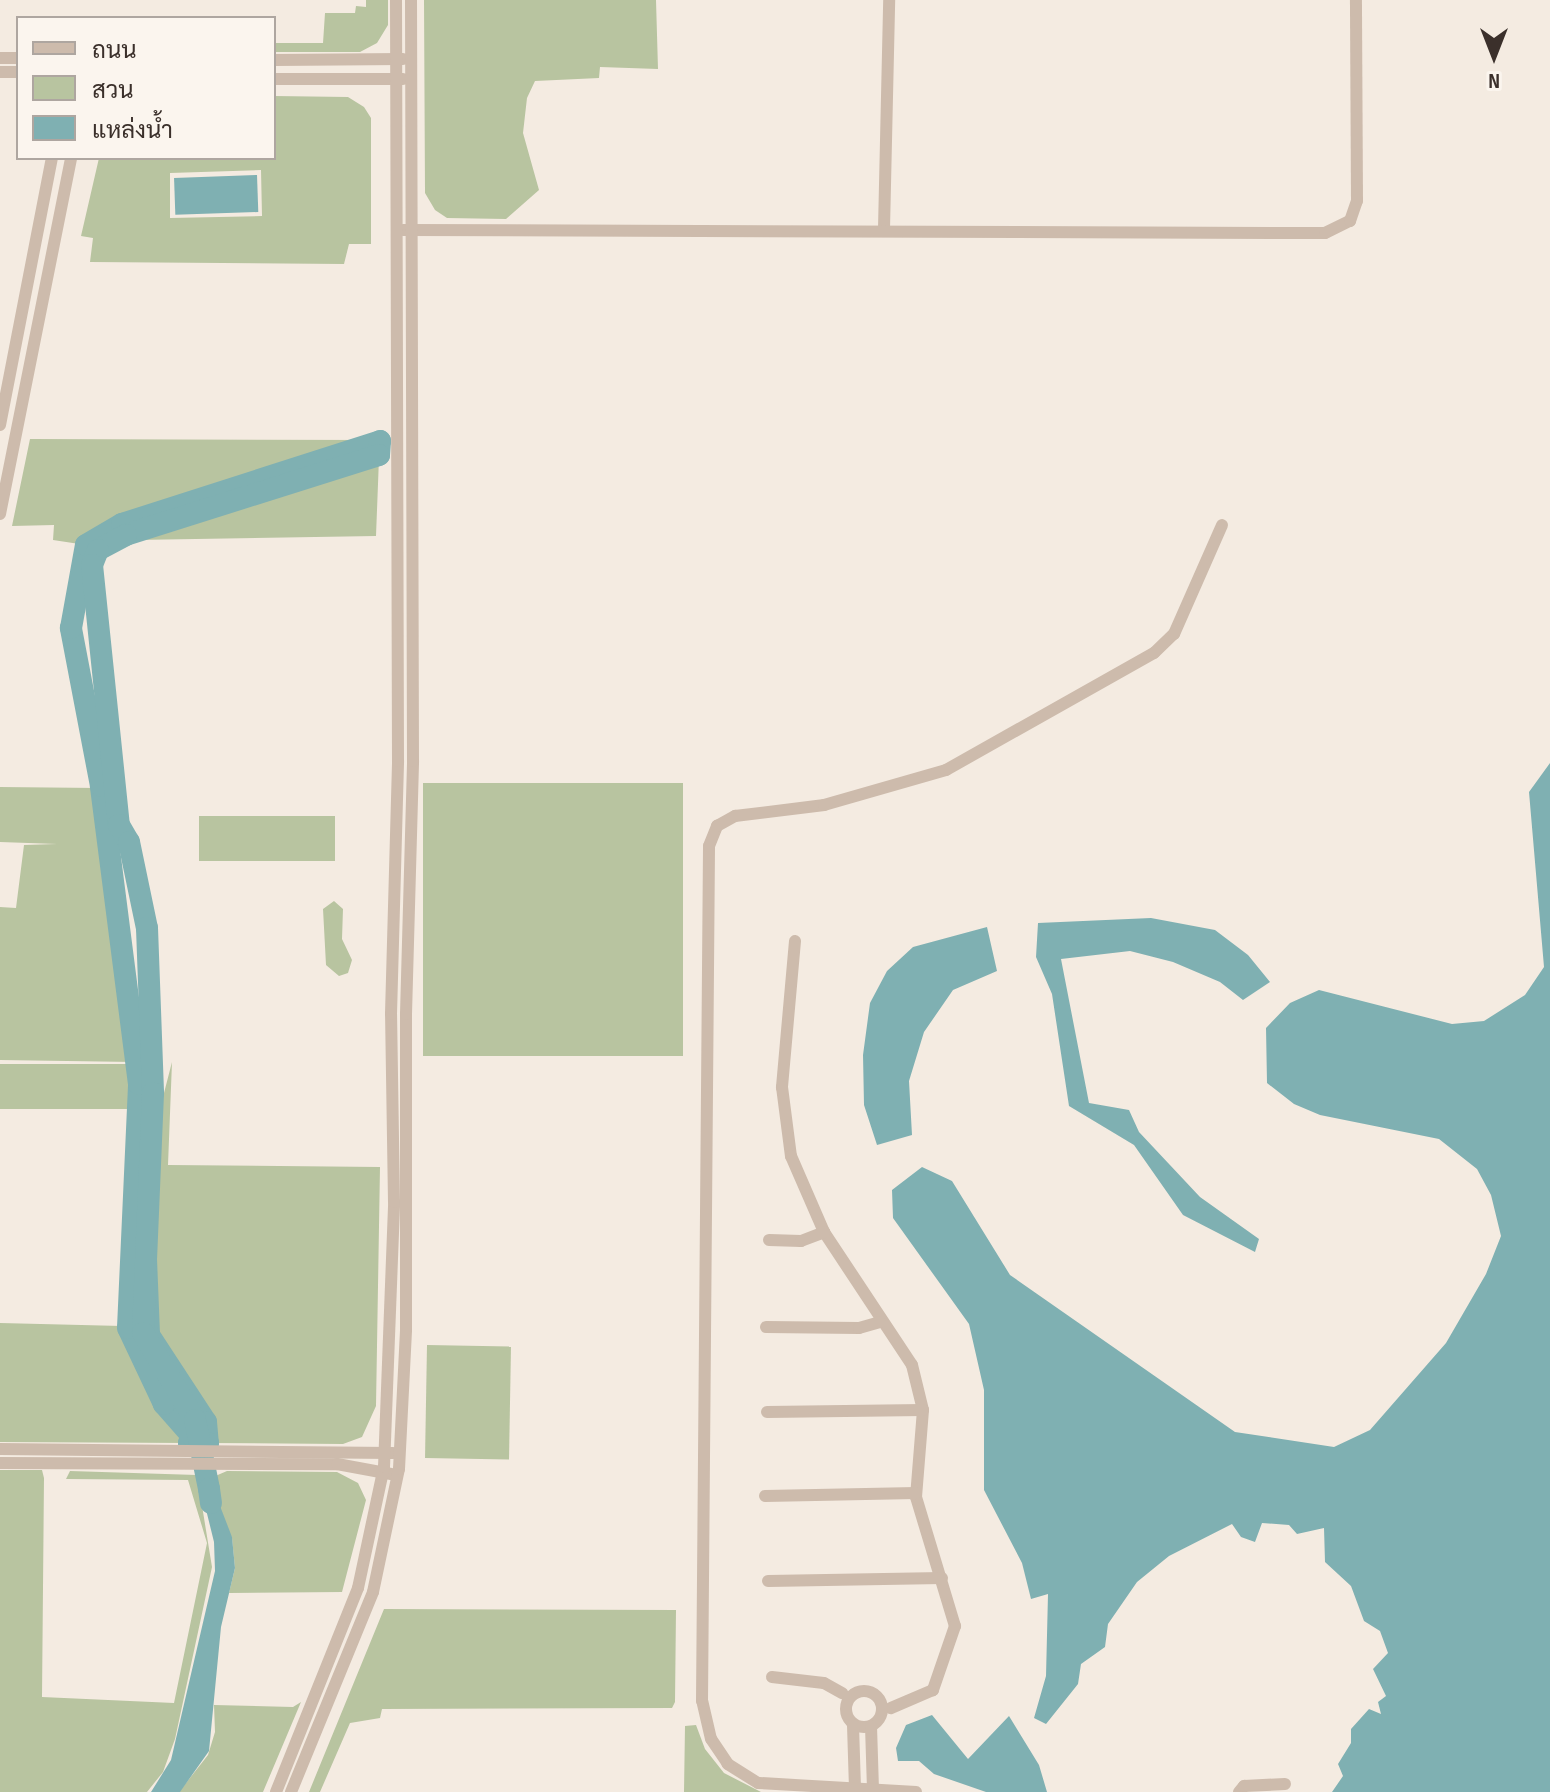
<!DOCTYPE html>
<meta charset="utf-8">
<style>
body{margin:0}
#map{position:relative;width:1550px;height:1792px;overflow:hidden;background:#f4ebe1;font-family:"Sofia Sans Condensed",Sarabun,sans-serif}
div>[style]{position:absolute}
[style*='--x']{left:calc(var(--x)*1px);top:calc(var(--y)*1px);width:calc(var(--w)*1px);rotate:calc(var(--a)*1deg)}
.green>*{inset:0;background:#b8c4a0;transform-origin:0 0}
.water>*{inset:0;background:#7fb0b2;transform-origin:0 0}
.river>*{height:22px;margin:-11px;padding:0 11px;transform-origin:11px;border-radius:11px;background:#7fb0b2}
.minor>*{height:12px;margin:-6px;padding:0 6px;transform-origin:6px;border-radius:6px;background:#cdbbac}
.minor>.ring{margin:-6px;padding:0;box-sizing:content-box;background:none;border:12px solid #cdbbac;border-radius:50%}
span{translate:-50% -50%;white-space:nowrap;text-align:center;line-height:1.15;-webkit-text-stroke:6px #fbf5ee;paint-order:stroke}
.legend{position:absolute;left:16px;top:16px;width:260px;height:144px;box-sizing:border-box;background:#fbf5ee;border:2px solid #aea6a0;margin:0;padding:10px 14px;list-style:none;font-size:24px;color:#3b302b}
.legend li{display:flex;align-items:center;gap:16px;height:40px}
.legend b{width:40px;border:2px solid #aea6a0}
.north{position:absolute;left:1454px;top:16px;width:80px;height:80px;-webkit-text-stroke:6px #fbf5ee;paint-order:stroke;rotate:180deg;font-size:22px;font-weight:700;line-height:32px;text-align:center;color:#3b302b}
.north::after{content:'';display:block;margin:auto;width:28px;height:36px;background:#3b302b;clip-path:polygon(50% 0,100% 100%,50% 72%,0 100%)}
</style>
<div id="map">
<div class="green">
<i style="clip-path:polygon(366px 0,388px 0,388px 25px,377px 43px,360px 52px,274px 52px,274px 43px,323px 43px,325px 13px,355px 13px,356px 6px,366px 7px)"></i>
<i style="clip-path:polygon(424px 0,656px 0,658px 69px,600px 67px,599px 78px,535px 81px,527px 98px,523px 133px,539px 190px,506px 219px,447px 218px,435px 210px,425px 193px)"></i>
<i style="clip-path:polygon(evenodd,274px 96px,348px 97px,364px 107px,371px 118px,371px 244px,349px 244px,344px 264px,90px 262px,93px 238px,81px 236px,99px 158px,274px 158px,274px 96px,261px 170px,262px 216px,170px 218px,170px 173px,261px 170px)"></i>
<i style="clip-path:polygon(30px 439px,377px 440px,127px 523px,86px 545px,53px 540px,54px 525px,12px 526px)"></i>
<i style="clip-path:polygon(379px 458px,376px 536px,135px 540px,107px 548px,92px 565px,98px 550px,122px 535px)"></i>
<i style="left:423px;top:783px;width:260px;height:273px"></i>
<i style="clip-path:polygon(0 787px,98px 788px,134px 1062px,0 1060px,0 907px,16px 908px,24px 845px,57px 844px,0 842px)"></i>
<i style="left:199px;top:816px;width:136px;height:45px"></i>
<i style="clip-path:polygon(334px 901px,343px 909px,342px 939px,352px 960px,348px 973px,339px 976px,326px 965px,323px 909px)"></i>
<i style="clip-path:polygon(172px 1062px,168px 1165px,380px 1167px,376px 1406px,362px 1437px,343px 1444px,208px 1443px,206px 1422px,149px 1335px,153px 1100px,164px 1093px)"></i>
<i style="left:0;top:1064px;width:134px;height:45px"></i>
<i style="clip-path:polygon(0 1323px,122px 1326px,164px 1404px,191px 1434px,188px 1443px,0 1442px)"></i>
<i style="left:427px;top:1345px;width:84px;height:113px;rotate:1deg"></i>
<i style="clip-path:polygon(0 1470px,42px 1470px,44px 1478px,42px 1697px,174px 1703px,207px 1543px,188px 1480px,66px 1479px,70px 1471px,197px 1475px,212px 1567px,175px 1739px,163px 1772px,147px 1792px,0 1792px)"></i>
<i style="clip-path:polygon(227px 1471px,337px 1472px,358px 1483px,366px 1500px,342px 1592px,229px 1593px,235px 1568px,232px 1538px,220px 1516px,213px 1477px)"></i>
<i style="clip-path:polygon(384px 1609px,676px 1610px,675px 1702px,672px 1708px,382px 1709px,380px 1718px,350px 1723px,320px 1792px,309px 1792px)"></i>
<i style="clip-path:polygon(301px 1702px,263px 1792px,179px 1792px,208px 1755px,215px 1732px,214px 1705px,293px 1707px)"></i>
<i style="clip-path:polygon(696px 1725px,705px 1749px,724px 1773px,761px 1792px,684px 1792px,685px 1726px)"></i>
</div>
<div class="water">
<i style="left:257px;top:175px;width:37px;height:83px;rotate:88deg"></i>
<i style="clip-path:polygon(1550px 763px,1550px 1792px,1332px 1792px,1343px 1776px,1338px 1764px,1351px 1743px,1351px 1729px,1369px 1709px,1381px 1714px,1378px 1702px,1386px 1696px,1373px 1669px,1388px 1653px,1380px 1631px,1364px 1621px,1351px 1586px,1325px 1562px,1324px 1528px,1297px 1534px,1289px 1525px,1262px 1523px,1255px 1542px,1241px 1537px,1232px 1524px,1169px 1556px,1137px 1582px,1108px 1624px,1105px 1647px,1081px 1664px,1078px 1684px,1046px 1724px,1034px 1718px,1046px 1676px,1048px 1594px,1031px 1599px,1022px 1563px,984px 1490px,984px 1390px,969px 1324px,893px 1218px,892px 1190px,922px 1167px,952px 1181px,1010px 1275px,1235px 1432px,1334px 1447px,1370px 1430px,1446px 1343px,1486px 1274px,1501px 1236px,1491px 1195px,1477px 1169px,1439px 1139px,1320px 1115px,1294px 1104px,1267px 1083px,1266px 1028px,1290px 1003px,1319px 990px,1452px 1024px,1484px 1021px,1525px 995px,1544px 967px,1529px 792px)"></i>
<i style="clip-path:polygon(1151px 918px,1215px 930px,1248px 955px,1270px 982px,1243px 1000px,1220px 982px,1173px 962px,1130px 951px,1061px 959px,1089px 1103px,1129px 1110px,1139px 1132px,1200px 1197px,1259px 1239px,1255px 1252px,1183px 1215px,1134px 1145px,1069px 1106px,1052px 994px,1036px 957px,1038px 923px)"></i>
<i style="clip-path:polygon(987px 927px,997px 971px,953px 990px,924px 1032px,909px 1081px,912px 1135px,877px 1145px,864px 1105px,863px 1055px,870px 1003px,887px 971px,913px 947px)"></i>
<i style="clip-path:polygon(197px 1473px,215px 1473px,215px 1493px,232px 1537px,235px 1568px,221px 1627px,209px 1751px,180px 1792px,151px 1792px,171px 1760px,215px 1571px,214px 1542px)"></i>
<i style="clip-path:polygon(932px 1715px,968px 1759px,1009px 1716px,1039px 1765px,1047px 1792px,986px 1792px,934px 1774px,919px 1761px,898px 1761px,896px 1748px,906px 1725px)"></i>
</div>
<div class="river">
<i style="--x:146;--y:1259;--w:76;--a:87.7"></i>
<i style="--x:149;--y:1335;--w:104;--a:56.8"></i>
<i style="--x:206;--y:1422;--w:21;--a:85"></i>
<i style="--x:208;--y:1443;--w:19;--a:180"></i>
<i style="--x:189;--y:1443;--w:8;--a:-67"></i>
<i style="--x:192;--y:1436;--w:43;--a:-131.2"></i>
<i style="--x:164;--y:1404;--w:84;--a:-115.3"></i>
<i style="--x:128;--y:1328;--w:244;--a:-87.4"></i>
<i style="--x:139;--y:1084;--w:300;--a:-97.3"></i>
<i style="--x:101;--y:786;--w:161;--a:-100.8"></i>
<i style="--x:71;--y:628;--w:84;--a:-79.8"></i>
<i style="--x:86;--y:545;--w:42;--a:-30.3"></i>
<i style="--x:122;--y:524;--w:271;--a:-17.8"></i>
<i style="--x:380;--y:441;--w:14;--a:94"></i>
<i style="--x:379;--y:455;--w:265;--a:162.5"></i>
<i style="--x:126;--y:535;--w:32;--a:152"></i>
<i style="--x:98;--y:550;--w:16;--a:112"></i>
<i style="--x:92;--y:565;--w:261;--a:84.1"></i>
<i style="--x:119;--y:825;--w:20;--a:60"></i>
<i style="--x:129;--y:842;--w:88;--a:78.2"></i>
<i style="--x:147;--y:928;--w:165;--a:87.9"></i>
<i style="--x:153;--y:1093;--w:240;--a:92.4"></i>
<i style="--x:143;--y:1333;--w:101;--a:59.1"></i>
<i style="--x:195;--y:1420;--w:70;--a:78.5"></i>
<i style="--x:209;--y:1489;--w:14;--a:82"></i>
</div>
<div class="minor">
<i style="--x:0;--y:58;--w:18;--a:0"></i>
<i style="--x:274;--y:60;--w:129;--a:-0.4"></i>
<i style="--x:0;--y:72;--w:18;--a:0"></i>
<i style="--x:274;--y:79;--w:129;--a:0"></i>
<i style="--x:884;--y:229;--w:229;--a:-88.7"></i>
<i style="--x:403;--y:230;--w:922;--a:0.19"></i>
<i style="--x:1325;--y:233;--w:28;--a:-26"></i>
<i style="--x:1350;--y:221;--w:21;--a:-71"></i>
<i style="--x:1357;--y:201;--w:201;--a:-90.3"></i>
<i style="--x:0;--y:425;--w:272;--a:-79"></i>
<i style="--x:0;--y:514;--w:363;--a:-78.7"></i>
<i style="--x:795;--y:941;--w:147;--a:95.1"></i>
<i style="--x:782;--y:1087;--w:70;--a:82.6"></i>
<i style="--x:791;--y:1156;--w:83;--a:66.5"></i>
<i style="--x:824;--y:1232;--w:159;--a:56.5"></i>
<i style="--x:912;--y:1365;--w:46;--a:76.3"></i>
<i style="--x:923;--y:1410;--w:87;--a:94.6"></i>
<i style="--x:916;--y:1497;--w:135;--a:73.2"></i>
<i style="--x:955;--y:1626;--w:68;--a:109"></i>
<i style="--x:933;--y:1690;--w:46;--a:156.8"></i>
<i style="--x:769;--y:1240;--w:32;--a:2"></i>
<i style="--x:801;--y:1241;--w:25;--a:-21"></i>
<i style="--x:766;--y:1327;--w:93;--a:0.6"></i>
<i style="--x:859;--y:1328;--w:22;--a:-16"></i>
<i style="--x:767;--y:1412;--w:156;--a:-0.7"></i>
<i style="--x:0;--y:1449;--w:393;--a:0.6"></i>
<i style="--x:0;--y:1463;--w:337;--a:0.2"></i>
<i style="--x:337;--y:1464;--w:55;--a:10.5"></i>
<i style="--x:765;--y:1496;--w:151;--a:-1.1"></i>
<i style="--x:768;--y:1581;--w:174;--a:-1"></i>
<i style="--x:772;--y:1677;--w:52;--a:6.6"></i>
<i style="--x:824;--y:1683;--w:21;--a:29"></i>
<i class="ring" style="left:846px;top:1691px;width:24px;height:24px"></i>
<i style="--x:853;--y:1725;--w:65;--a:88.2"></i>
<i style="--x:871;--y:1726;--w:65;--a:88.2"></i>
<i style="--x:276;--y:1792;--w:220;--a:-68.1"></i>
<i style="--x:358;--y:1588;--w:124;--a:-77.9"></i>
<i style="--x:384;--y:1467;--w:265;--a:-87.8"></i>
<i style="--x:394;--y:1202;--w:188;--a:-90.9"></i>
<i style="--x:391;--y:1014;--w:253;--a:-88.4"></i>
<i style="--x:398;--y:761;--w:761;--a:-90.15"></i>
<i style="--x:291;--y:1792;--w:216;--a:-67.7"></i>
<i style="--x:373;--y:1592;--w:126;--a:-78.1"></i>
<i style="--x:399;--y:1469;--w:139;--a:-87.1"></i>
<i style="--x:406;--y:1330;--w:316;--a:-90"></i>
<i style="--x:406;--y:1014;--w:253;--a:-88.4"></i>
<i style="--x:413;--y:761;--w:761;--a:-90.15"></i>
<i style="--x:916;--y:1792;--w:158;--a:-176.7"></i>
<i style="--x:758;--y:1783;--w:36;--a:-148"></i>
<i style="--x:728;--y:1764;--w:30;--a:-124"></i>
<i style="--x:711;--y:1739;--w:39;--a:-103"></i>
<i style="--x:702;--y:1701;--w:855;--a:-89.53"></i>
<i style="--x:709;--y:846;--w:22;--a:-68"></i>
<i style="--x:717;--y:826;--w:21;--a:-29"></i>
<i style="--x:735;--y:816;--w:90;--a:-7"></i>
<i style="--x:824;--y:805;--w:127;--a:-16"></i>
<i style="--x:946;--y:770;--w:239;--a:-29.4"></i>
<i style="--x:1154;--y:653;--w:28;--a:-44"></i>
<i style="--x:1174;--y:634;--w:119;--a:-66.2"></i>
<i style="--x:1239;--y:1792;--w:8;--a:-50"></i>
<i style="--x:1244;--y:1786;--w:41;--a:-2.8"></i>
</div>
<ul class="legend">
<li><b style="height:10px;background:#cdbbac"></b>ถนน</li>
<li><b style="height:22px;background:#b8c4a0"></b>สวน</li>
<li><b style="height:22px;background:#7fb0b2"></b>แหล่งน้ำ</li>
</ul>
<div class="north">N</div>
</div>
